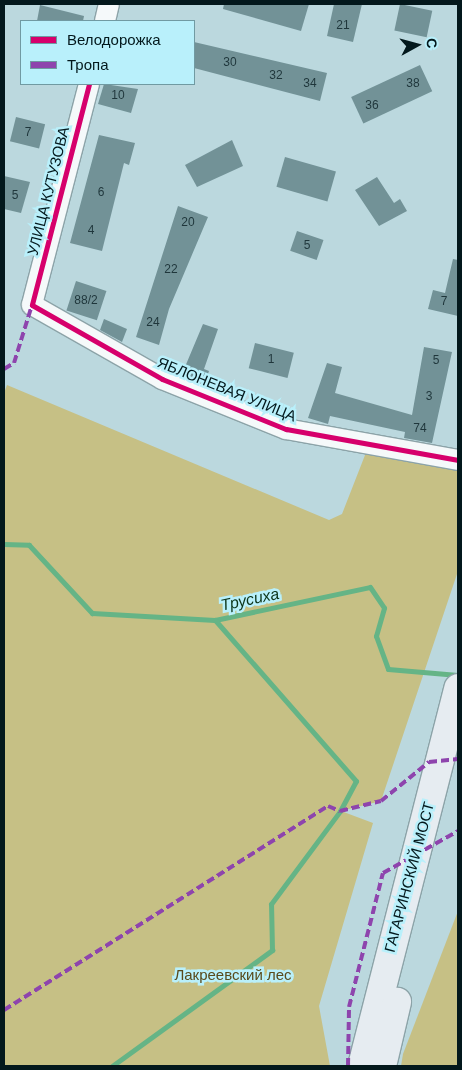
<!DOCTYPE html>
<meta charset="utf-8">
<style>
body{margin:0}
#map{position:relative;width:462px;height:1070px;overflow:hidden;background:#bbd8de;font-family:Helvetica,sans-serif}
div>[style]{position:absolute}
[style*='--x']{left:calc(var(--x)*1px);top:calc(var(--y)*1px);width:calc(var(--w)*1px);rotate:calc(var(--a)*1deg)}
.green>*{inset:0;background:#c6c085}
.stream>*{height:5px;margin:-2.5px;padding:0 2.5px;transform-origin:2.5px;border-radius:2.5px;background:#65b486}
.building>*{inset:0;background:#729297;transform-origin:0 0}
.roads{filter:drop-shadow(1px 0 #8ca3a8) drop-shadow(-1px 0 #8ca3a8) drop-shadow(0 1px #8ca3a8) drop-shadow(0 -1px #8ca3a8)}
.minor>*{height:20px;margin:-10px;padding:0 10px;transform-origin:10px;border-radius:10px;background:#f5f9fa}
.primary>*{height:28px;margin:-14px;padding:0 14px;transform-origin:14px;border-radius:14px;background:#e6ecf1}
.quiet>*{height:4px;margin-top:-2px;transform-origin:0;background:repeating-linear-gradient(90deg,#8e44ad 0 8px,transparent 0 12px)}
.cycleway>*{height:5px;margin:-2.5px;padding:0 2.5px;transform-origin:2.5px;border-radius:2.5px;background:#d6006c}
span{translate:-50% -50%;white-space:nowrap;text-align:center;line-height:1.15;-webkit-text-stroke:5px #b9f0fb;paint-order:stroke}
.number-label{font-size:12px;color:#1f363b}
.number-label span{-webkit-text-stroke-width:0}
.street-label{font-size:15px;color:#03181c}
.park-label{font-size:15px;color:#594a1c}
.water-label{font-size:16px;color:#0d361b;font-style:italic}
.frame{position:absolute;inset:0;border:5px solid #03181c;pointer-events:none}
.legend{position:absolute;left:20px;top:20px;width:175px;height:65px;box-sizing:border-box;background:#b9f0fb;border:1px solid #709aa2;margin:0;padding:6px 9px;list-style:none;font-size:15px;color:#03181c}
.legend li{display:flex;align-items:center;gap:10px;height:25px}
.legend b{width:25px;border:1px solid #709aa2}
.north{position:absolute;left:392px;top:20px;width:50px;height:50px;-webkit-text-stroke:4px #b9f0fb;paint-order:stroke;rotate:83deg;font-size:14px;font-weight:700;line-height:20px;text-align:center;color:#03181c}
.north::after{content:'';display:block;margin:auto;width:18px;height:22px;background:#03181c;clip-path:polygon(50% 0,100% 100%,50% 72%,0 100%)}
</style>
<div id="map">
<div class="green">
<i style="clip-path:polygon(7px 385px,329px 520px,342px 514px,367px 450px,458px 462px,458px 571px,381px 801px,341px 811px,373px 823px,319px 1006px,330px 1066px,4px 1066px,4px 393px)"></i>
<i style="clip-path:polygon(458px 911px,458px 1066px,401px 1066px,403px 1054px)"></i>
</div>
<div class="stream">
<i style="--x:4;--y:544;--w:25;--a:2"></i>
<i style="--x:29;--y:545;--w:93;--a:47.2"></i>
<i style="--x:92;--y:613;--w:123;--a:3.3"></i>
<i style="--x:215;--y:620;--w:158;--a:-12"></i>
<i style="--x:370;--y:587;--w:25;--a:56"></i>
<i style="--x:384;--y:608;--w:29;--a:106"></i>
<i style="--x:376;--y:636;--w:35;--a:70"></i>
<i style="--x:388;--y:669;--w:70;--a:4.9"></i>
<i style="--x:112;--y:1066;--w:198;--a:-35.9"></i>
<i style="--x:272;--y:950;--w:46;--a:-91.2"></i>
<i style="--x:271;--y:904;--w:116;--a:-53.4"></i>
<i style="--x:340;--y:811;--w:34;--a:-62"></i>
<i style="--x:356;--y:781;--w:214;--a:-131.2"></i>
</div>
<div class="building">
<i style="clip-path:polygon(224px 4px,309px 4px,301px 31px,223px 9px)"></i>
<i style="clip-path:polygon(334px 4px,362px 4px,353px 42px,327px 36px)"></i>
<i style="left:400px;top:4px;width:33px;height:27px;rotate:12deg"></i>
<i style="clip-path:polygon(40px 5px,84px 16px,83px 21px,37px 21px)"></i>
<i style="clip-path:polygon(194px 42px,327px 73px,320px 101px,194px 68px)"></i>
<i style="left:420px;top:65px;width:29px;height:76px;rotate:65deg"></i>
<i style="clip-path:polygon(104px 84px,138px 89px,131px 113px,98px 104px)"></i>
<i style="left:16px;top:117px;width:30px;height:25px;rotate:14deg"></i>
<i style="clip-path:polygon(99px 135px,135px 143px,129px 165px,124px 163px,102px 251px,70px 243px)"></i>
<i style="clip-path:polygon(232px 140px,243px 166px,197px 187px,185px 165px)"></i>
<i style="left:285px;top:157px;width:53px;height:31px;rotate:16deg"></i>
<i style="clip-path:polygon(4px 176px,30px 182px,21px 213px,4px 209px)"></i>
<i style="clip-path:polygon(377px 177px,394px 203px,400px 199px,407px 211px,379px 226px,355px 190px)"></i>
<i style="clip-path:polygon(178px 206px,208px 217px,169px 309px,159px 345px,136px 337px)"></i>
<i style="left:297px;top:231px;width:28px;height:21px;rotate:19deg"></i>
<i style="clip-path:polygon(453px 259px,458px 260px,458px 316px,428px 309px,433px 290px,445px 293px)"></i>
<i style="left:76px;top:281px;width:32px;height:31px;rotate:18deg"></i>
<i style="clip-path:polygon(104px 319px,127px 329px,122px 342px,100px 330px)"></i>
<i style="clip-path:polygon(203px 324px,218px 329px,204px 369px,209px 371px,205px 383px,182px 374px)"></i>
<i style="left:255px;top:343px;width:40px;height:26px;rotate:14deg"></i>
<i style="clip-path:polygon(424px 347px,452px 352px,432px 443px,404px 438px,405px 432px,330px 416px,328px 424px,308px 418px,327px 363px,342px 367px,335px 393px,412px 415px)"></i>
</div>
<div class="roads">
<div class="minor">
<i style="--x:105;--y:21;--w:17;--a:-77"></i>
<i style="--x:89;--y:84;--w:228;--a:104.5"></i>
<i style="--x:32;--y:305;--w:150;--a:29.6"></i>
<i style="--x:162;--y:379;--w:134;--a:22"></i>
<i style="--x:286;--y:429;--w:175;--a:10.2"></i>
</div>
<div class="primary">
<i style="--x:362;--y:1066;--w:390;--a:-75.7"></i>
<i style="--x:382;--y:1066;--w:66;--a:-76.8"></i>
</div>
</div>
<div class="quiet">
<i style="--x:4;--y:369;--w:12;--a:-31"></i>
<i style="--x:14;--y:363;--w:61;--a:-72.8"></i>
<i style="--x:4;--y:1010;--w:383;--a:-32.2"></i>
<i style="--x:328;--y:806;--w:13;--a:23"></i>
<i style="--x:340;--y:811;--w:42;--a:-13.7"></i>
<i style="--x:381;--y:801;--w:62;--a:-39.1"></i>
<i style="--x:429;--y:762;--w:29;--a:-6"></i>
<i style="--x:348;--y:1066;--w:59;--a:-89"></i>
<i style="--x:349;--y:1007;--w:138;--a:-75.8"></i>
<i style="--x:383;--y:873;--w:86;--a:-29.2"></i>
</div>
<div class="cycleway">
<i style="--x:89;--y:84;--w:228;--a:104.5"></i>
<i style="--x:32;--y:305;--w:150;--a:29.6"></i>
<i style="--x:162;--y:379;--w:134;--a:22"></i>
<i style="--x:286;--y:429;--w:175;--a:10.2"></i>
</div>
<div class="number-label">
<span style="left:343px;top:26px">21</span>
<span style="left:230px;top:63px">30</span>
<span style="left:276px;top:76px">32</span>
<span style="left:310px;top:84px">34</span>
<span style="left:413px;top:84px">38</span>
<span style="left:118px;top:96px">10</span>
<span style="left:372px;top:106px">36</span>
<span style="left:28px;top:133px">7</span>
<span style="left:101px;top:193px">6</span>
<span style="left:15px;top:196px">5</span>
<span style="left:188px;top:223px">20</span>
<span style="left:91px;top:231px">4</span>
<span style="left:307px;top:246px">5</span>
<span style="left:171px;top:270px">22</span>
<span style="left:86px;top:301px">88/2</span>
<span style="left:444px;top:302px">7</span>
<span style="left:153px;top:323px">24</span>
<span style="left:271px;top:360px">1</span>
<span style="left:436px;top:361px">5</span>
<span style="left:429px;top:397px">3</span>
<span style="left:420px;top:429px">74</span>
</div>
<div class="street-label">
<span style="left:48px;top:191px;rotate:-76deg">УЛИЦА КУТУЗОВА</span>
<span style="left:227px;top:389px;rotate:22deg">ЯБЛОНЕВАЯ УЛИЦА</span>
<span style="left:409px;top:877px;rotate:-75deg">ГАГАРИНСКИЙ МОСТ</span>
</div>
<div class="park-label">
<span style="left:233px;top:975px">Лакреевский лес</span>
</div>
<div class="water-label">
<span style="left:250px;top:600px;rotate:-12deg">Трусиха</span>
</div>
<div class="frame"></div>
<ul class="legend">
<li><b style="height:6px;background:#d6006c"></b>Велодорожка</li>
<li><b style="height:6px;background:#8e44ad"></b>Тропа</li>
</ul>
<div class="north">С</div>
</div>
